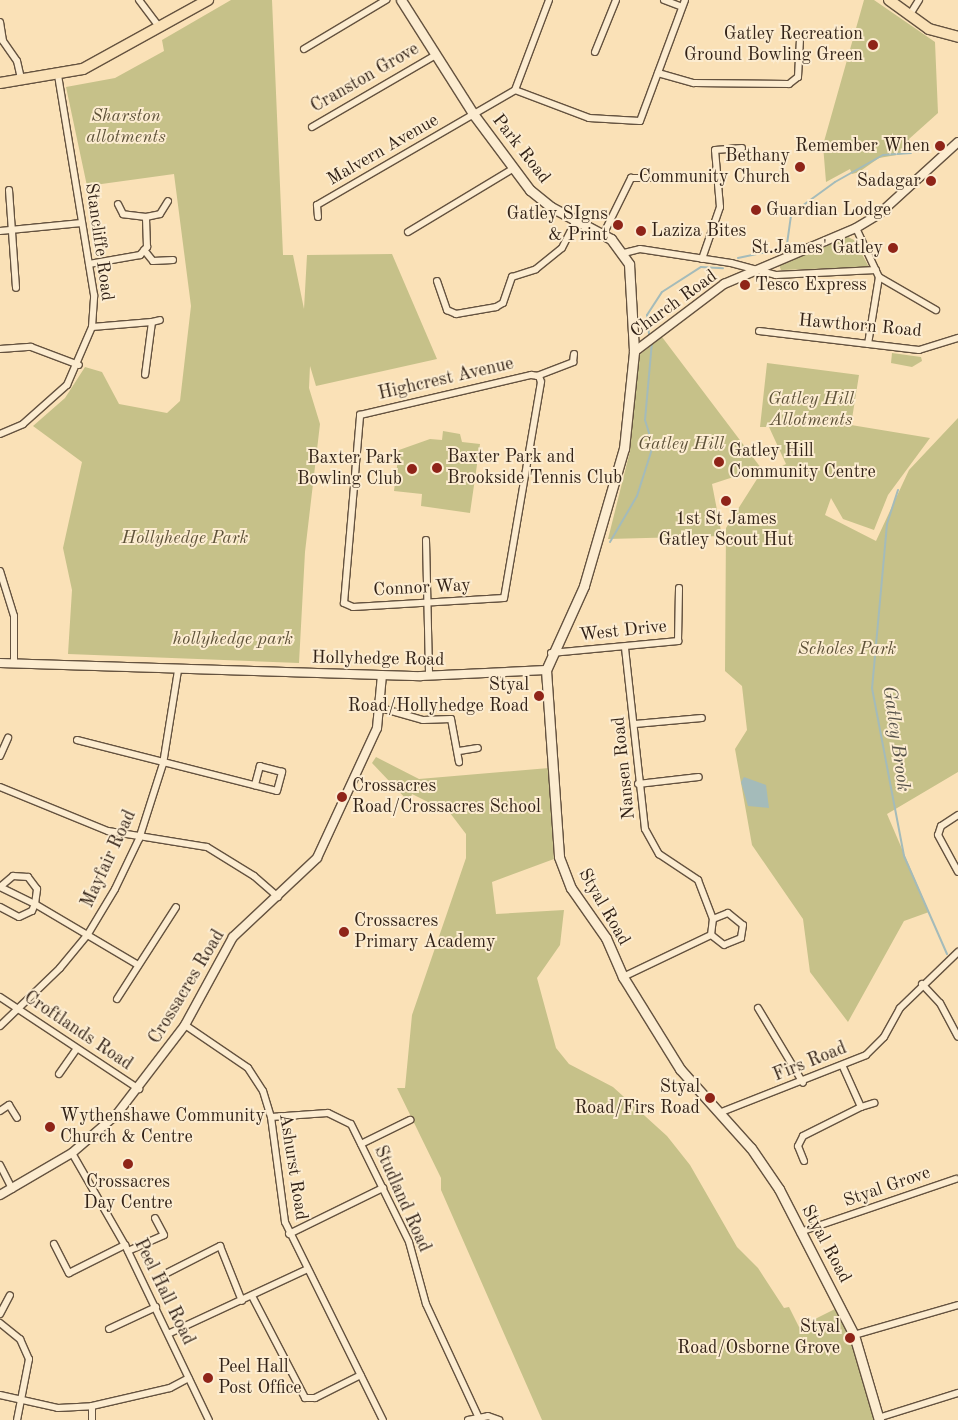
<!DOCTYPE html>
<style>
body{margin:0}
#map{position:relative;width:958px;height:1420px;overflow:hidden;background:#fae1b7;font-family:"Old Standard TT",serif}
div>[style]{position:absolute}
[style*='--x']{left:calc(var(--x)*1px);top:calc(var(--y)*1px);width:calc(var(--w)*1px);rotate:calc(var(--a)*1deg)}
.green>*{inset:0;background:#c6c189}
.water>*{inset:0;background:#a4bbba}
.stream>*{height:2px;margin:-1px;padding:0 1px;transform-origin:1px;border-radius:1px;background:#a4bbba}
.roads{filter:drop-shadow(1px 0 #64523f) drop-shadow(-1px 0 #64523f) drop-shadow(0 1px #64523f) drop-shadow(0 -1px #64523f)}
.minor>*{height:6px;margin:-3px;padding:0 3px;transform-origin:3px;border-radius:3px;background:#fcecd0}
.tertiary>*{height:8px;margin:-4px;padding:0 4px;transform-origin:4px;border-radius:4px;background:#fcecd0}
.secondary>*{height:9px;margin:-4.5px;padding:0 4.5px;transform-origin:4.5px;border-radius:4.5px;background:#fcecd0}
.primary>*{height:10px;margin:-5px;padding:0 5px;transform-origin:5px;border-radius:5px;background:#fae1b7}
.dots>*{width:14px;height:14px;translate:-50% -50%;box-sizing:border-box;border:2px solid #fcecd0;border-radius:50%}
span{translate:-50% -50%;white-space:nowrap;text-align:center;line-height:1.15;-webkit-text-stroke:4px #fcecd0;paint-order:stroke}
.poi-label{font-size:18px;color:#322217}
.right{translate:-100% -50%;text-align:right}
.left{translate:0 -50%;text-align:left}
.street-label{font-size:18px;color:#322217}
.park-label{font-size:18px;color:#5e5239;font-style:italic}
.water-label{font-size:19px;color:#545048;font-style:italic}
</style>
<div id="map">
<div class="green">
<i style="clip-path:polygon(231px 0,272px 0,283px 255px,293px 255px,304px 309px,307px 255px,392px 254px,437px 359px,316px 386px,310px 366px,309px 388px,320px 424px,305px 552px,299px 663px,68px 654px,72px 590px,63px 548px,82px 462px,33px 426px,65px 398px,85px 367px,102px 372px,119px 404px,167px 413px,180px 401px,191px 306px,174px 174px,87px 186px,66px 87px,115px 78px,164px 51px,162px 40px)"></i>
<i style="clip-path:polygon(864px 0,874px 0,935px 42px,938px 113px,909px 139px,914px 152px,879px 158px,859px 172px,852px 174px,850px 169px,826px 182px,823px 145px)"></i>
<i style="clip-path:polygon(848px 237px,854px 240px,869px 267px,781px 270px,779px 265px)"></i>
<i style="clip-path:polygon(662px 337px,761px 468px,712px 484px,722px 536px,608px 539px,630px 451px,638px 356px)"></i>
<i style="clip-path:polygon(892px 353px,921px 357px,922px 361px,912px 367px,891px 363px)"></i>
<i style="clip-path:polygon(767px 363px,859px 375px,851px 425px,930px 438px,888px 495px,874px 530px,843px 519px,831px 498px,825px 515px,876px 541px,909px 470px,958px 418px,958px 772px,887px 814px,929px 912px,904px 921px,848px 1022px,810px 972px,803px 919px,752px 845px,735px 749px,747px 730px,742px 686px,725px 671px,726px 528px,757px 479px,786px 464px,769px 427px,760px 427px)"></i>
<i style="clip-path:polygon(443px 431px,460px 434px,462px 442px,480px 444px,470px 513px,421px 506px,422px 494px,394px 491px,399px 450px,430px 439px,442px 440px)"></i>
<i style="clip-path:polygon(376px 757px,419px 779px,549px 768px,554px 859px,492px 882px,496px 914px,564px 910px,560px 945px,537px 978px,556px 1048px,569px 1064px,613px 1087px,667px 1136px,690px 1165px,737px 1247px,758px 1268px,784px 1308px,789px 1307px,799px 1327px,837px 1308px,865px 1373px,875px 1420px,542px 1420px,441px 1190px,441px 1178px,397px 1088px,405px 1088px,412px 1015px,466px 858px,466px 834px,450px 813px,412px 794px,409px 802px,372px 763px)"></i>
</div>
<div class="water">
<i style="clip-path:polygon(744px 777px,766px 785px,769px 808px,748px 806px,741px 782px)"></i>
</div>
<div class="stream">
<i style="--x:787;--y:244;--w:30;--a:-82"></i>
<i style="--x:791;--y:214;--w:54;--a:-36"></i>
<i style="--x:835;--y:182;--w:55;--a:-29.4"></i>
<i style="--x:883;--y:155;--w:28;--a:-4"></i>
<i style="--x:738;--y:258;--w:40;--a:-12"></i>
<i style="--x:649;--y:334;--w:19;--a:-96"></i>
<i style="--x:647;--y:315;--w:27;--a:-57"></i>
<i style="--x:662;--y:292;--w:46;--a:-32.7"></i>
<i style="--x:701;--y:267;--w:22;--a:3"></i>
<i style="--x:898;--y:490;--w:36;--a:108"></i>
<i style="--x:887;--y:524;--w:165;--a:95.2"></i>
<i style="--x:872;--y:688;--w:171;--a:79.2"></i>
<i style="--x:904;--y:856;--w:107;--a:66.3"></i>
<i style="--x:610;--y:542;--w:53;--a:-59.6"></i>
<i style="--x:637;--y:496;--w:52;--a:-72.3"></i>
<i style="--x:653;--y:446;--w:27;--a:-107"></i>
<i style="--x:645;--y:420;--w:78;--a:-84.9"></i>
</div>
<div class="roads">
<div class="minor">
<i style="--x:139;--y:0;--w:35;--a:53"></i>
<i style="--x:664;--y:0;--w:19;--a:21"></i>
<i style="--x:909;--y:16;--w:19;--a:-58"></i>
<i style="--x:0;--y:22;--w:19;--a:81"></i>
<i style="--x:3;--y:41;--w:24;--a:55"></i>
<i style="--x:17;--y:61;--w:17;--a:77"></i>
<i style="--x:304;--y:49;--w:96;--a:-30.9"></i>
<i style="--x:595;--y:52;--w:56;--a:-68"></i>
<i style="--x:658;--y:73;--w:37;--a:16"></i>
<i style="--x:694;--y:83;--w:95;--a:0.6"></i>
<i style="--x:789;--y:84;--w:11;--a:-38"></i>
<i style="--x:798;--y:77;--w:36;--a:-87"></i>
<i style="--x:515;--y:90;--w:96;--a:-69.3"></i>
<i style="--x:312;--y:127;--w:141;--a:-30.2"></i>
<i style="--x:9;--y:190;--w:98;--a:85.9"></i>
<i style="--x:146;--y:217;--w:14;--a:-12"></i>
<i style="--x:160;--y:214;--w:15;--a:-58"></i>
<i style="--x:318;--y:217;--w:12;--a:-95"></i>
<i style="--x:317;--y:205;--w:229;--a:-30.1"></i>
<i style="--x:515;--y:90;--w:79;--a:20.7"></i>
<i style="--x:589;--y:118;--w:51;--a:3.4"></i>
<i style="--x:640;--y:121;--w:129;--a:-69.6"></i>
<i style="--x:856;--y:228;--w:54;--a:64.9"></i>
<i style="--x:879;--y:277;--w:66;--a:30.1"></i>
<i style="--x:0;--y:231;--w:82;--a:-5.6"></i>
<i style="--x:408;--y:232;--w:124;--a:-31.1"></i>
<i style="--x:603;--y:235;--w:64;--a:-63.8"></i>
<i style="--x:631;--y:178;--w:30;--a:0"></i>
<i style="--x:144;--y:250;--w:14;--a:51"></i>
<i style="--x:153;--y:261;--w:20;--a:-3"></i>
<i style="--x:624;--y:253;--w:16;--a:-14"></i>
<i style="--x:640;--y:249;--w:92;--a:8.7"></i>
<i style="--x:731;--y:263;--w:47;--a:14.9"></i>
<i style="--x:776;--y:275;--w:100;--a:-2.9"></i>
<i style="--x:702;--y:259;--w:55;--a:-70.9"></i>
<i style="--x:720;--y:207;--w:57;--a:-95"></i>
<i style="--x:715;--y:150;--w:27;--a:-4"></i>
<i style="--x:89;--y:264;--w:52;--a:-10"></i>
<i style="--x:140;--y:255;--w:11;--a:-49"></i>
<i style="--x:147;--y:247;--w:30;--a:-92"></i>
<i style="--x:146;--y:217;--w:23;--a:-173"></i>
<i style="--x:123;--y:214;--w:11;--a:-117"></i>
<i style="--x:437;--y:281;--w:31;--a:71"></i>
<i style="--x:447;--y:310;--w:10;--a:24"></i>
<i style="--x:456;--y:314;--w:41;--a:-9.9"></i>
<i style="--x:496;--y:307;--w:8;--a:-30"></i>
<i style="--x:503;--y:303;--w:28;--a:-71"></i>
<i style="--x:512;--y:277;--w:25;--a:-18"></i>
<i style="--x:536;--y:269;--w:33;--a:-39"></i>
<i style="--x:562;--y:248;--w:29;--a:-63"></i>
<i style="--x:152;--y:322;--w:8;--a:-14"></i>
<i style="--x:92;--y:327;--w:60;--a:-4.8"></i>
<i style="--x:152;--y:322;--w:53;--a:97.5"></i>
<i style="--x:759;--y:331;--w:161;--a:6.8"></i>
<i style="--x:919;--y:350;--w:41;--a:-17.1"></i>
<i style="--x:868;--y:344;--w:68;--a:-80.7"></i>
<i style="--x:0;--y:349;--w:31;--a:-4"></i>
<i style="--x:31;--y:347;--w:51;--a:20.6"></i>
<i style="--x:531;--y:375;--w:8;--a:7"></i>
<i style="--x:539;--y:376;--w:6;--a:72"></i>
<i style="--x:541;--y:382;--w:219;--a:99.7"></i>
<i style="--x:504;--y:598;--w:151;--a:176.6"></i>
<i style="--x:353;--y:607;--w:10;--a:-156"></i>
<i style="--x:344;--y:603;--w:189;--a:-85.1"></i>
<i style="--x:360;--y:415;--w:176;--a:-13.2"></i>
<i style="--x:537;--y:376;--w:39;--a:-21"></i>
<i style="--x:573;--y:362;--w:8;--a:-83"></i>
<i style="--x:0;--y:434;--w:25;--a:-23"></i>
<i style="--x:23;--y:424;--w:59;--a:-41.6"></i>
<i style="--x:67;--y:385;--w:63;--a:-66.7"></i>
<i style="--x:92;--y:327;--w:32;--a:-86"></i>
<i style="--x:94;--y:295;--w:224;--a:-99.3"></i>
<i style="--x:426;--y:540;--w:136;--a:88.7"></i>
<i style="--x:0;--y:571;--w:47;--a:72.7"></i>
<i style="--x:14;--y:616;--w:48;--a:90"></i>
<i style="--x:625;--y:648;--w:182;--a:83.7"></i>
<i style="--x:645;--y:829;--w:29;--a:61"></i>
<i style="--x:659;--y:854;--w:47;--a:33.7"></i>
<i style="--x:698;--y:880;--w:42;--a:69"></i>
<i style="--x:551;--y:653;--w:128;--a:-5.4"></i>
<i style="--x:678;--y:641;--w:53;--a:-88.9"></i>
<i style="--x:381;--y:708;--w:44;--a:15.9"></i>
<i style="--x:423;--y:720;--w:28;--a:-2"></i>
<i style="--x:451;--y:719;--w:44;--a:79.5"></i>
<i style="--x:635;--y:724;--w:67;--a:-5.1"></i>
<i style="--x:77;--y:740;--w:206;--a:14.3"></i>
<i style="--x:277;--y:791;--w:20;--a:-75"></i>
<i style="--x:282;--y:772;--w:23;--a:-165"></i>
<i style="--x:260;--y:766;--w:20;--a:105"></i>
<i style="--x:459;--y:751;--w:19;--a:-9"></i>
<i style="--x:0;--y:756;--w:20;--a:-66"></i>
<i style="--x:638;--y:784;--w:61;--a:-6.5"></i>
<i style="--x:0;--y:787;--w:117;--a:22.2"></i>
<i style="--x:108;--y:831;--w:100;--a:9.2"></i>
<i style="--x:207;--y:847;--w:55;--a:31.7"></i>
<i style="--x:254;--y:876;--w:32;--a:41"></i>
<i style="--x:958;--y:815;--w:20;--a:147"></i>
<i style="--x:941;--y:826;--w:9;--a:108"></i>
<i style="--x:938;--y:835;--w:42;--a:61.6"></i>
<i style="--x:0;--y:907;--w:21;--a:28"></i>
<i style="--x:19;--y:917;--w:14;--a:-25"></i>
<i style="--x:32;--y:911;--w:8;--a:-67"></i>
<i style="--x:35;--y:904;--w:15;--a:-82"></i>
<i style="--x:37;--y:889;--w:15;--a:-127"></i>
<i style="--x:28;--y:877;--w:15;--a:-176"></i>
<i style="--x:13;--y:876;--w:17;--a:140"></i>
<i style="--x:0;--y:887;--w:39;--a:26"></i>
<i style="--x:35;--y:904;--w:120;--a:30.6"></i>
<i style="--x:728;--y:913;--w:19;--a:39"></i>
<i style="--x:743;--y:925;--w:13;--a:99"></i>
<i style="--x:741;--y:938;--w:18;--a:158"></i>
<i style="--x:724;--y:945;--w:16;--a:-142"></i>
<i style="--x:711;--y:935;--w:16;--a:-83"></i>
<i style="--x:713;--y:919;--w:16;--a:-22"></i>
<i style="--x:623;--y:977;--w:98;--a:-25.5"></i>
<i style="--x:922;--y:984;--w:26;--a:47"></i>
<i style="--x:940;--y:1003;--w:38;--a:62"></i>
<i style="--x:0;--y:997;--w:167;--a:33.5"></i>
<i style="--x:117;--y:999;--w:109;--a:-57.3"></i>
<i style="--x:758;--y:1008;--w:87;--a:59"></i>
<i style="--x:185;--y:1025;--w:76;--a:34.3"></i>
<i style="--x:248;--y:1068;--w:27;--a:57"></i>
<i style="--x:263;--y:1091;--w:27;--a:73"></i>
<i style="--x:271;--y:1117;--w:106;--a:82.4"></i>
<i style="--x:285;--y:1222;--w:221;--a:63.7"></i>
<i style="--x:0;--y:1026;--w:83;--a:-44"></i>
<i style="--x:60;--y:968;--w:44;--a:-50.5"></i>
<i style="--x:88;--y:934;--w:52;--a:-59"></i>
<i style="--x:115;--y:889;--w:55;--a:-64.4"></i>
<i style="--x:139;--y:839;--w:79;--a:-72.3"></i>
<i style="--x:163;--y:764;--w:95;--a:-80.9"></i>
<i style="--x:59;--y:1074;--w:29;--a:-55"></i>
<i style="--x:861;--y:1107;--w:14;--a:-17"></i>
<i style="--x:0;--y:1111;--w:11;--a:-34"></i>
<i style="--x:9;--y:1105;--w:15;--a:58"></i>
<i style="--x:719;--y:1113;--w:158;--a:-21.5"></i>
<i style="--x:866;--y:1055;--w:25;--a:-45"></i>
<i style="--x:884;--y:1037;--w:33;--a:-61"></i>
<i style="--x:900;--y:1008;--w:81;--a:-44"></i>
<i style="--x:271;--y:1117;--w:57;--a:-4"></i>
<i style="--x:328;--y:1113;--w:25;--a:26"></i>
<i style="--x:351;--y:1124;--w:131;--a:63.8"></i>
<i style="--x:409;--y:1242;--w:64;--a:74.7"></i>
<i style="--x:426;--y:1304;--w:126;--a:65.1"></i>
<i style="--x:361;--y:1144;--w:55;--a:-26.1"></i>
<i style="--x:72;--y:1153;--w:106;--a:60.1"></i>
<i style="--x:125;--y:1245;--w:194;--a:64.4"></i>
<i style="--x:804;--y:1161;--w:16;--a:-112"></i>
<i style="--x:798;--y:1146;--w:11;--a:-63"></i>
<i style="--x:803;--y:1136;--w:65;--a:-26.6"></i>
<i style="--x:861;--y:1107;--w:44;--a:-114.2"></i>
<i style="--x:0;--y:1165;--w:27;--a:63"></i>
<i style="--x:800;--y:1232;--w:165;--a:-18.8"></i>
<i style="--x:289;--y:1234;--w:105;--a:-26.1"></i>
<i style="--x:54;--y:1244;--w:33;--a:63"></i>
<i style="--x:69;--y:1273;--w:63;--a:-26.6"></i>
<i style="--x:128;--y:1251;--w:39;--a:-24"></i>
<i style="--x:164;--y:1235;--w:19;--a:-118"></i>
<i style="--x:165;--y:1274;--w:62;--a:-27"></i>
<i style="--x:220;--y:1246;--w:59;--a:68.2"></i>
<i style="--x:252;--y:1296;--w:115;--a:62.5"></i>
<i style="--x:305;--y:1398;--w:10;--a:0"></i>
<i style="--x:315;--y:1398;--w:51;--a:-26.6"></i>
<i style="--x:0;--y:1314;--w:21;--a:-62"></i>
<i style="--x:0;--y:1323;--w:26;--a:39"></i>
<i style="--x:20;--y:1339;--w:22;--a:66"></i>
<i style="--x:29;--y:1359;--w:62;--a:101.1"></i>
<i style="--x:109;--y:1329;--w:52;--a:-25.1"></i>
<i style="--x:170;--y:1333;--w:150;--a:-24.9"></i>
<i style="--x:854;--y:1335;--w:108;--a:-16.1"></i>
<i style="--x:0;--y:1395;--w:59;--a:12.6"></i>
<i style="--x:58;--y:1408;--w:34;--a:-3"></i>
<i style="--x:92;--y:1406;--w:80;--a:-13"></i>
<i style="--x:170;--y:1388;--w:21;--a:-28"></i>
<i style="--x:878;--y:1418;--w:84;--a:-17.4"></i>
<i style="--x:92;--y:1420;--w:14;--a:-90"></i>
<i style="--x:468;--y:1420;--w:20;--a:-11"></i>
<i style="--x:488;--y:1416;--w:12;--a:20"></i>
</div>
<div class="tertiary">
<i style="--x:634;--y:352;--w:113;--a:-37.1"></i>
<i style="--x:724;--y:284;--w:143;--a:-23"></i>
<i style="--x:856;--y:228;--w:26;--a:-31"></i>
<i style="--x:878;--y:215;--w:108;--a:-42.4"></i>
<i style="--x:0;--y:663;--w:421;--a:1.8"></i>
<i style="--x:421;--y:676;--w:125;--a:-2.7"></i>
<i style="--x:0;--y:1195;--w:83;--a:-30.3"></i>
<i style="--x:72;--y:1153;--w:60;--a:-40.9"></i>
<i style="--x:117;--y:1114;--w:112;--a:-52.6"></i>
<i style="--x:185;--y:1025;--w:100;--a:-61.4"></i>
<i style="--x:233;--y:937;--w:115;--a:-43.2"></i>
<i style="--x:317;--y:858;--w:143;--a:-65.2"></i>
<i style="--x:377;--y:728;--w:53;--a:-84.6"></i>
</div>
<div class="secondary">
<i style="--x:401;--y:0;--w:136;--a:57.6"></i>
<i style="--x:474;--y:115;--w:94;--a:53.3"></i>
<i style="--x:530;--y:190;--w:27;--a:39"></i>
<i style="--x:551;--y:207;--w:68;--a:28.1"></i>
<i style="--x:611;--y:239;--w:31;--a:54"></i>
<i style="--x:629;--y:264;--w:88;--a:86.7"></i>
<i style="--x:634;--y:352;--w:97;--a:95.9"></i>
<i style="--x:624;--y:448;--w:144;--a:106.2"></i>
<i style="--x:584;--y:586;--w:92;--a:114.3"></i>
<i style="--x:546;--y:670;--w:187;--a:86"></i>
<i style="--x:559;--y:857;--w:33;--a:69"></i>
<i style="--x:571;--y:888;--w:61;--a:55"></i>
<i style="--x:606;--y:938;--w:43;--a:66.4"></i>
<i style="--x:623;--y:977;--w:108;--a:58.2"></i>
<i style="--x:680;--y:1069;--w:106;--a:48.1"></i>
<i style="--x:751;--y:1148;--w:50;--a:55.7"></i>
<i style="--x:779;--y:1189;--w:164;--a:62.8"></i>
<i style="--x:854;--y:1335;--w:89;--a:73.6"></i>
</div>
<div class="primary">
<i style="--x:889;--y:0;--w:49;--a:35.9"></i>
<i style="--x:929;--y:29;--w:30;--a:15"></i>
<i style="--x:0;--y:83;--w:84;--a:-9.6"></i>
<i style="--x:83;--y:69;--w:143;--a:-28.9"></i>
</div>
</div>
<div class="dots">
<i style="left:873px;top:45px;background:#8f2418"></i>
<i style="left:940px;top:146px;background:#8f2418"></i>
<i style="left:800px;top:167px;background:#8f2418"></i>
<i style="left:931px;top:181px;background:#8f2418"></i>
<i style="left:756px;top:210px;background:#8f2418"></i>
<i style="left:618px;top:225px;background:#8f2418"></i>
<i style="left:641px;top:231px;background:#8f2418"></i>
<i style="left:893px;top:248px;background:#8f2418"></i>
<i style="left:745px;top:285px;background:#8f2418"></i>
<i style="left:719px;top:462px;background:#8f2418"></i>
<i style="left:437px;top:468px;background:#8f2418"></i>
<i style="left:412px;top:469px;background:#8f2418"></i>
<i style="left:726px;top:501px;background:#8f2418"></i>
<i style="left:539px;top:696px;background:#8f2418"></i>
<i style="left:342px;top:797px;background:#8f2418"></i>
<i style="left:344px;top:932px;background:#8f2418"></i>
<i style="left:710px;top:1098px;background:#8f2418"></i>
<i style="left:50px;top:1127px;background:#8f2418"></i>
<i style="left:128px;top:1164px;background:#8f2418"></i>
<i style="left:850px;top:1338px;background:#8f2418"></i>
<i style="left:208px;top:1378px;background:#8f2418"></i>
</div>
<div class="poi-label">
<span class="right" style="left:863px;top:45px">Gatley Recreation<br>Ground Bowling Green</span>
<span class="right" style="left:930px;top:146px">Remember When</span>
<span class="right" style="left:790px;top:167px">Bethany<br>Community Church</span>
<span class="right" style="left:921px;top:181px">Sadagar</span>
<span class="left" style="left:766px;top:210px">Guardian Lodge</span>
<span class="right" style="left:608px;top:225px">Gatley SIgns<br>&amp; Print</span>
<span class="left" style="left:651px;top:231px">Laziza Bites</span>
<span class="right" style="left:883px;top:248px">St.James' Gatley</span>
<span class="left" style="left:755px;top:285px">Tesco Express</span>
<span class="left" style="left:729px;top:462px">Gatley Hill<br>Community Centre</span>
<span class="left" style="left:447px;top:468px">Baxter Park and<br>Brookside Tennis Club</span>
<span class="right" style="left:402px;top:469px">Baxter Park<br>Bowling Club</span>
<span style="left:726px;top:530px">1st St James<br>Gatley Scout Hut</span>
<span class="right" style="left:529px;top:696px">Styal<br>Road/Hollyhedge Road</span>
<span class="left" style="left:352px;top:797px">Crossacres<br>Road/Crossacres School</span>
<span class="left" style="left:354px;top:932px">Crossacres<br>Primary Academy</span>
<span class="right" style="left:700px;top:1098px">Styal<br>Road/Firs Road</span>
<span class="left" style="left:60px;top:1127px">Wythenshawe Community<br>Church &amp; Centre</span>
<span style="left:128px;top:1193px">Crossacres<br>Day Centre</span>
<span class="right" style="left:840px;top:1338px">Styal<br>Road/Osborne Grove</span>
<span class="left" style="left:218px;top:1378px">Peel Hall<br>Post Office</span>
</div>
<div class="street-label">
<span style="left:365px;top:78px;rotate:-30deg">Cranston Grove</span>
<span style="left:521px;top:149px;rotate:52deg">Park Road</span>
<span style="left:383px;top:150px;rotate:-30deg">Malvern Avenue</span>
<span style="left:99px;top:242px;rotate:82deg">Stancliffe Road</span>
<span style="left:674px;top:304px;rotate:-36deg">Church Road</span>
<span style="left:860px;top:326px;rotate:5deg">Hawthorn Road</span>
<span style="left:446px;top:379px;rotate:-13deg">Highcrest Avenue</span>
<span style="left:422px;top:588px;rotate:-3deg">Connor Way</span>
<span style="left:623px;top:631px;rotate:-6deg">West Drive</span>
<span style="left:378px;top:659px;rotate:1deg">Hollyhedge Road</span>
<span style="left:624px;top:768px;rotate:-96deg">Nansen Road</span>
<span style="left:109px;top:859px;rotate:-65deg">Mayfair Road</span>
<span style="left:604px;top:907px;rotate:60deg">Styal Road</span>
<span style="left:187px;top:987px;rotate:-59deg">Crossacres Road</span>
<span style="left:78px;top:1031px;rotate:34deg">Croftlands Road</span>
<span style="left:810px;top:1062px;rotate:-22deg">Firs Road</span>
<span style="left:293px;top:1167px;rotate:81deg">Ashurst Road</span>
<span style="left:887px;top:1187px;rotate:-19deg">Styal Grove</span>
<span style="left:402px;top:1199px;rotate:66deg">Studland Road</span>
<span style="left:826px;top:1244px;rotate:62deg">Styal Road</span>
<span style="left:164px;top:1292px;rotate:64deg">Peel Hall Road</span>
</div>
<div class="park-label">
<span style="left:126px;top:127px">Sharston<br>allotments</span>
<span style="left:811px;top:410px">Gatley Hill<br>Allotments</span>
<span style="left:681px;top:444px">Gatley Hill</span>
<span style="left:185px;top:538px">Hollyhedge Park</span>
<span style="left:233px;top:639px">hollyhedge park</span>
<span style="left:847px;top:649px">Scholes Park</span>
</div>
<div class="water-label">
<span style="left:895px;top:739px;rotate:82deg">Gatley Brook</span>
</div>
</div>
